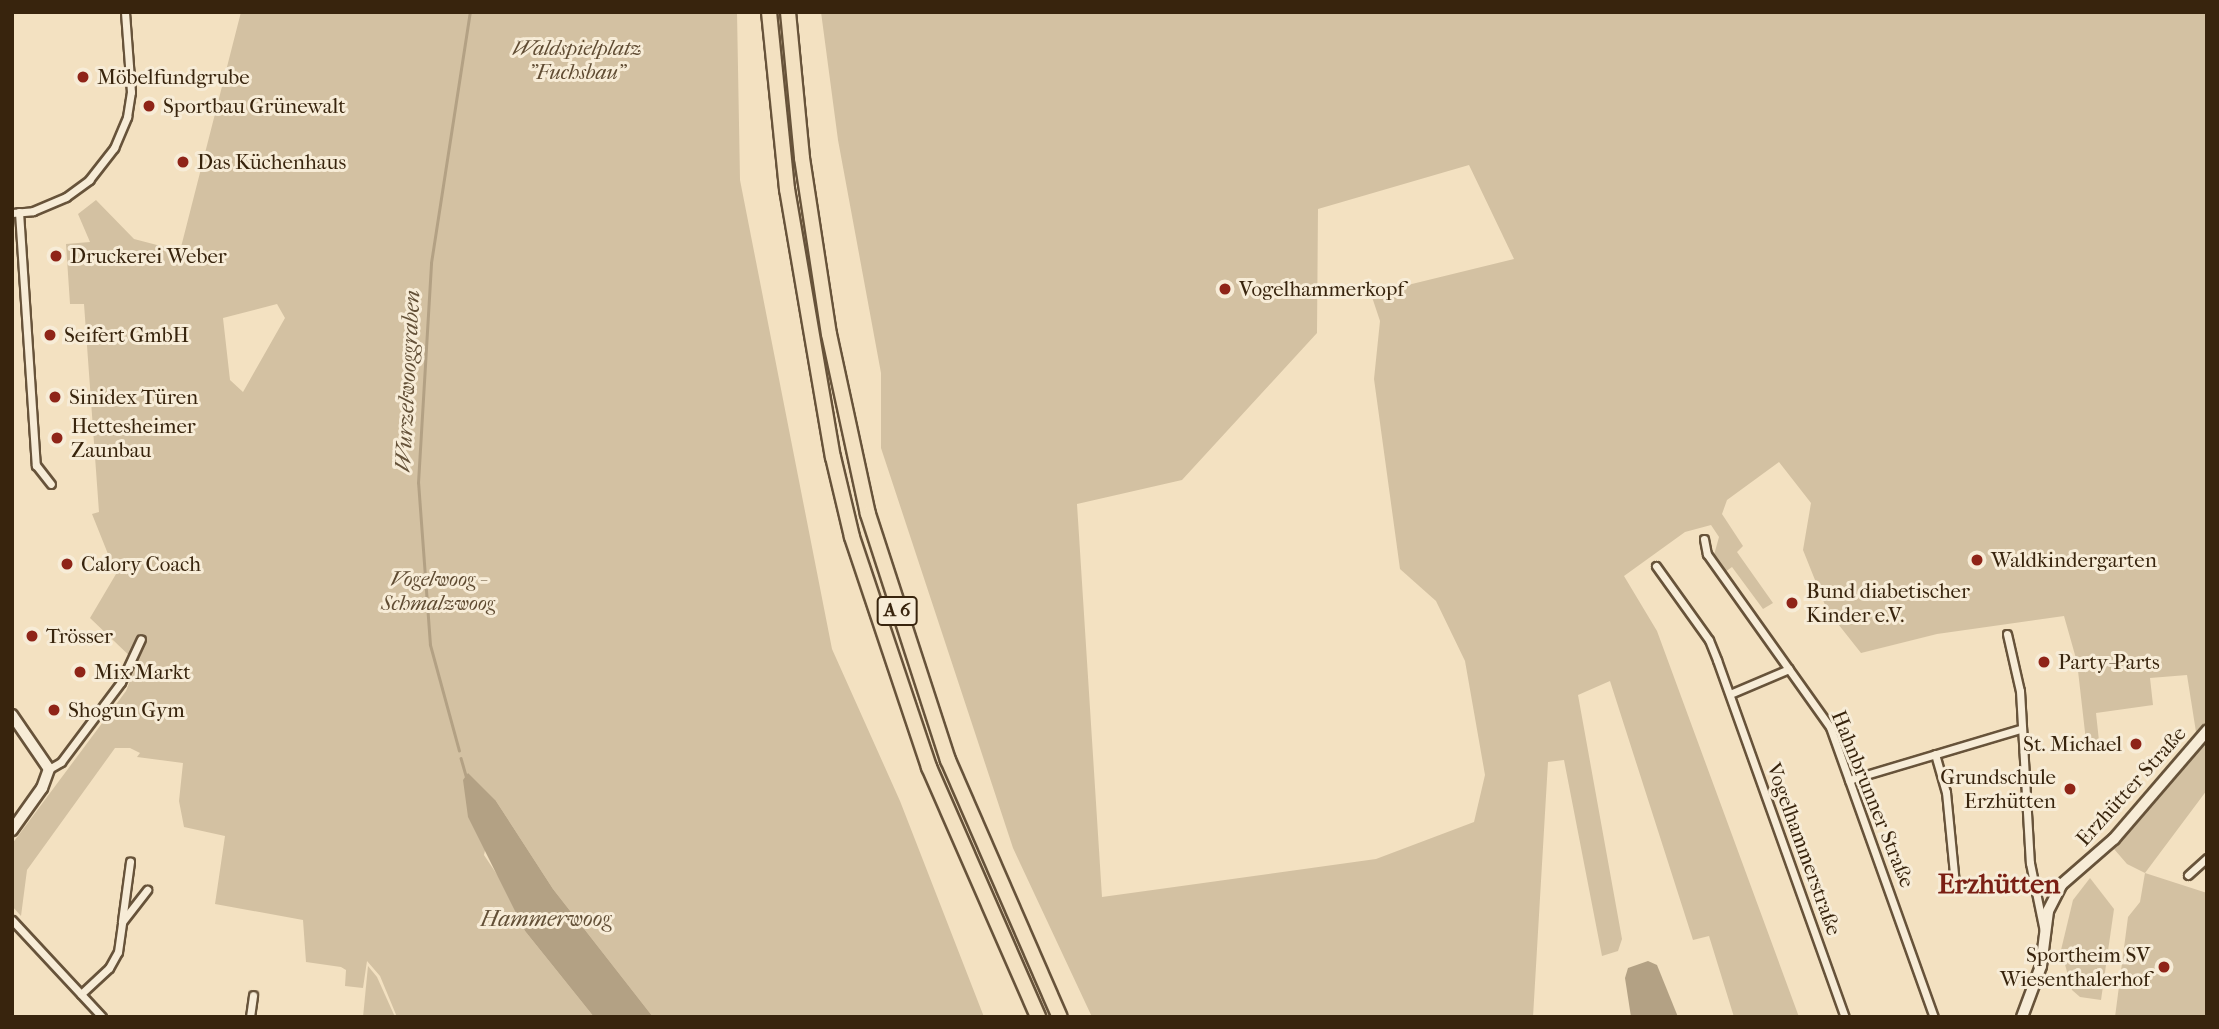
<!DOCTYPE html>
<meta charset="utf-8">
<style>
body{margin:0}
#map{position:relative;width:2219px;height:1029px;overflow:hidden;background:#f3e1c1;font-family:"IM FELL French Canon",serif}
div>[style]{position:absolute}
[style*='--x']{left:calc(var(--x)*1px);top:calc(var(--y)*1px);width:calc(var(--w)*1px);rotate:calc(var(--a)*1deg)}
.green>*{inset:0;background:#d3c1a2}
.water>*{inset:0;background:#b3a184}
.stream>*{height:2.5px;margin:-1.25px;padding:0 1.25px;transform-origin:1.25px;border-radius:1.25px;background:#b3a184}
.roads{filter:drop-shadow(2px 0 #67533a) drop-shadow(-2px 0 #67533a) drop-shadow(0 2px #67533a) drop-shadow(0 -2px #67533a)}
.minor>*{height:7px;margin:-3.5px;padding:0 3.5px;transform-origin:3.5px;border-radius:3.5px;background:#f7ecd7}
.tertiary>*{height:10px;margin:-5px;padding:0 5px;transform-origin:5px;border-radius:5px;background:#f7ecd7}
.motorway>*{height:14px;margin:-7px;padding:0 7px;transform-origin:7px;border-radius:7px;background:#f3e1c1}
.dots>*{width:19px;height:19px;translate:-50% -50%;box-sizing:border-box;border:4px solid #f7ecd7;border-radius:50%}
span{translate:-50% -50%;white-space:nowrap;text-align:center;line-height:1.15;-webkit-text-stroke:6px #f7ecd7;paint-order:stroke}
.shield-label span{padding:2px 5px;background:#f7ecd7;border:2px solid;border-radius:5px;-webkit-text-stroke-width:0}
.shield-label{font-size:19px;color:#38240d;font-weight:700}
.park-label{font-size:21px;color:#5f4b32;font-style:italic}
.poi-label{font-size:21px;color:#38240d}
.left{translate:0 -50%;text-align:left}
.right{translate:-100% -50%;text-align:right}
.street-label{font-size:21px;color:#38240d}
.water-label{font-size:23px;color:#635037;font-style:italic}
.district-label{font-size:28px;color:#7a1f14;font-weight:700}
.frame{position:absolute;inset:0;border:14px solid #38240d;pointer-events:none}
</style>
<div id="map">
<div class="green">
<i style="clip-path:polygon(evenodd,241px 12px,737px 12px,740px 180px,832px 649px,900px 801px,984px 1017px,653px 1017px,553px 889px,496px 801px,484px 855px,510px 894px,525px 931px,594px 1017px,397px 1017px,380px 976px,367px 961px,363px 988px,345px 986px,346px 970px,341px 967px,306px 962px,303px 920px,215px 904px,225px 836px,184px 827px,179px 801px,183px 763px,137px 757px,140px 753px,130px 748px,115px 748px,27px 870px,21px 916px,12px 906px,12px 844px,126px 691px,137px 663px,90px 618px,116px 574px,92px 514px,99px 512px,84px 304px,70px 304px,66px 244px,90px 242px,78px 214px,96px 200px,134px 239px,180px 251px,241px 12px,277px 304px,285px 318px,243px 392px,230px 380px,223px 318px,277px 304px)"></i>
<i style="clip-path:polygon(evenodd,821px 12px,2207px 12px,2207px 790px,2145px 873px,2207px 893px,2207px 1017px,2115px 1017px,2128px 917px,2140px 902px,2145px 873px,2127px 864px,2114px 849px,2199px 751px,2187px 675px,2150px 678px,2153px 705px,2096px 713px,2099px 741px,2086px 741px,2077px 662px,2064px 616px,1937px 634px,1861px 653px,1827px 610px,1803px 550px,1811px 503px,1779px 462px,1727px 500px,1722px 514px,1743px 546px,1737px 552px,1773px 603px,1763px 609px,1732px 567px,1725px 572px,1714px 555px,1719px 537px,1711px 525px,1685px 532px,1624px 576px,1657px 631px,1799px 1017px,1734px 1017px,1709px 936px,1693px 940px,1610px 681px,1578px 695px,1622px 939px,1618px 951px,1602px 956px,1564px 760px,1548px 762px,1533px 1017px,1092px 1017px,1013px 848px,881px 448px,881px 373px,838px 140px,821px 12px,1469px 165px,1514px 259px,1371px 294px,1380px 321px,1374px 379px,1400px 569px,1436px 601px,1465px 661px,1485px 775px,1474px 822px,1376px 859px,1102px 897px,1077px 504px,1182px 480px,1317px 333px,1318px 209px,1469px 165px)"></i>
<i style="clip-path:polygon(2090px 878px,2114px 909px,2101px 1000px,2080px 997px,2072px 990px,2061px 950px,2073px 900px)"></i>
<i style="clip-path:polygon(368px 966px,377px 977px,395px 1017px,363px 1017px)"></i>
</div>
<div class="water">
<i style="clip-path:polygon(468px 773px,496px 801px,553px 889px,653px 1017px,594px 1017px,525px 931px,468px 817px,463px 780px)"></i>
<i style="clip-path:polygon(1648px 961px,1657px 965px,1678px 1017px,1631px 1017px,1625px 978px,1628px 968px)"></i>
</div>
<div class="stream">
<i style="--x:459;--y:751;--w:110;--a:-105.3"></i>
<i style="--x:430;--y:645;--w:162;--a:-94.2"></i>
<i style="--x:418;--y:483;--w:220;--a:-86.6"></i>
<i style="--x:431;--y:263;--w:254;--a:-81.2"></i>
<i style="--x:461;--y:758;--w:19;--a:74"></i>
</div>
<div class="roads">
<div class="minor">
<i style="--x:19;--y:212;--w:254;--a:86.2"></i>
<i style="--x:36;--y:465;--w:24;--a:52"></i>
<i style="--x:12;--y:213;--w:21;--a:-5"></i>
<i style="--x:33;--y:211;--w:36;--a:-23"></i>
<i style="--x:66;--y:197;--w:29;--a:-36"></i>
<i style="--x:89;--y:180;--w:41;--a:-52"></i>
<i style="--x:114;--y:148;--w:34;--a:-67"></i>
<i style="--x:127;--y:117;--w:25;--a:-81"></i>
<i style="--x:131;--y:92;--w:80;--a:-94.3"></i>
<i style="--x:1704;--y:539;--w:15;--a:79"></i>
<i style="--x:1707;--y:554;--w:212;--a:54.6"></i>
<i style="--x:1830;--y:727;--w:308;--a:70.3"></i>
<i style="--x:1656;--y:566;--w:91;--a:54.4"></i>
<i style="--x:1709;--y:640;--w:22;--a:68"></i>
<i style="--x:1717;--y:660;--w:379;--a:70.3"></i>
<i style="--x:2007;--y:634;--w:58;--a:77.2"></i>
<i style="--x:2020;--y:691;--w:172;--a:86.7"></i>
<i style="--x:2030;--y:863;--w:69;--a:78.4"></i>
<i style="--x:1730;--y:694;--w:64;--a:-23"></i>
<i style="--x:1935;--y:754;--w:40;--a:74"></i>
<i style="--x:1946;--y:792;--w:91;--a:84.4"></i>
<i style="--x:49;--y:769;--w:14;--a:-30"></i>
<i style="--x:61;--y:762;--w:100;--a:-53.1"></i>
<i style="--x:121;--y:682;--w:47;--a:-65.1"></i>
<i style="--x:1849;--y:780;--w:178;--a:-16.6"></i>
<i style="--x:2188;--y:875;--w:25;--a:-42"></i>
<i style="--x:1950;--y:884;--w:15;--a:-4"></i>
<i style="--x:12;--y:920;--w:132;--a:47.1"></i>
<i style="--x:122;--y:921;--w:60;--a:-82.3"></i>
<i style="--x:81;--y:994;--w:38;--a:-43"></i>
<i style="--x:109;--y:968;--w:18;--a:-61"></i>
<i style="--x:118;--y:952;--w:30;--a:-82"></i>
<i style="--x:122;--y:922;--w:41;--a:-52"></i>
<i style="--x:250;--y:1017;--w:22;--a:-82"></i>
</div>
<div class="tertiary">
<i style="--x:12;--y:715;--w:65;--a:55.6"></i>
<i style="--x:49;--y:769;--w:20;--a:110"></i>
<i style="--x:42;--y:788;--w:52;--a:125.5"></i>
<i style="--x:2022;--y:1017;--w:54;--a:-69.6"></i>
<i style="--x:2041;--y:966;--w:55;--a:-82.7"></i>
<i style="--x:2048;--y:911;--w:29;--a:-63"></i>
<i style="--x:2061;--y:885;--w:70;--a:-41"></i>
<i style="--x:2114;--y:839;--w:143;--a:-49.3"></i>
</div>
<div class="motorway">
<i style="--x:769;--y:12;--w:178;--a:84.2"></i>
<i style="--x:787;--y:189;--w:272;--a:80.3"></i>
<i style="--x:833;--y:457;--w:82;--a:76.6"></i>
<i style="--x:852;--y:537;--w:243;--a:71.5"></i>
<i style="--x:929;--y:767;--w:273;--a:66.4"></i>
<i style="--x:788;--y:12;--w:147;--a:84.5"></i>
<i style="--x:802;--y:158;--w:178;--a:81.3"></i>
<i style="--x:829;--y:334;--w:184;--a:77.8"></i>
<i style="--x:868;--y:514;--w:259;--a:72"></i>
<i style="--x:948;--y:760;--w:280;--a:66.5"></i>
</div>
</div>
<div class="dots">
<i style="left:83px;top:77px;background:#8f2418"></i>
<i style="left:149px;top:106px;background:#8f2418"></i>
<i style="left:183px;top:162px;background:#8f2418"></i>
<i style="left:56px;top:256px;background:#8f2418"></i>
<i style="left:1225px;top:289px;background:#8f2418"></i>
<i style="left:50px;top:335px;background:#8f2418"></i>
<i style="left:55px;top:397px;background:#8f2418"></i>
<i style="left:57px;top:438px;background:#8f2418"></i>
<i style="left:1977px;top:560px;background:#8f2418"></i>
<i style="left:67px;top:564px;background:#8f2418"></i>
<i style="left:1792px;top:603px;background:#8f2418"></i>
<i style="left:32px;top:636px;background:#8f2418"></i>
<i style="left:2044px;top:662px;background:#8f2418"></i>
<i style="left:80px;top:672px;background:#8f2418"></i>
<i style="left:54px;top:710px;background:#8f2418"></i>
<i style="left:2136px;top:744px;background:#8f2418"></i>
<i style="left:2070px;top:789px;background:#8f2418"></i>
<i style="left:2164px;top:967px;background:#8f2418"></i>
</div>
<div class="shield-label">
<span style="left:897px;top:611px">A 6</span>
</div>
<div class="park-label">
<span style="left:577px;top:60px">Waldspielplatz<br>"Fuchsbau"</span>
<span style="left:438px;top:591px">Vogelwoog -<br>Schmalzwoog</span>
</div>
<div class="poi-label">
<span class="left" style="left:97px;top:77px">Möbelfundgrube</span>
<span class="left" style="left:163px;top:106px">Sportbau Grünewalt</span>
<span class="left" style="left:197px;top:162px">Das Küchenhaus</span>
<span class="left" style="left:70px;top:256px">Druckerei Weber</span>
<span class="left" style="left:1239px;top:289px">Vogelhammerkopf</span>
<span class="left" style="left:64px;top:335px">Seifert GmbH</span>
<span class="left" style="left:69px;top:397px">Sinidex Türen</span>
<span class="left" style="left:71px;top:438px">Hettesheimer<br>Zaunbau</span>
<span class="left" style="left:1991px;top:560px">Waldkindergarten</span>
<span class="left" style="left:81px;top:564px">Calory Coach</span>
<span class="left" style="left:1806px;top:603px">Bund diabetischer<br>Kinder e.V.</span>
<span class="left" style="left:46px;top:636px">Trösser</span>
<span class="left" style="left:2058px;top:662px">Party-Parts</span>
<span class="left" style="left:94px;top:672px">Mix Markt</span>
<span class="left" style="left:68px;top:710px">Shogun Gym</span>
<span class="right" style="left:2122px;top:744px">St. Michael</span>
<span class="right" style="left:2056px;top:789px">Grundschule<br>Erzhütten</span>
<span class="right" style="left:2150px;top:967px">Sportheim SV<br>Wiesenthalerhof</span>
</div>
<div class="street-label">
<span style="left:2131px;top:786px;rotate:-48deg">Erzhütter Straße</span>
<span style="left:1873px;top:799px;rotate:68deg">Hahnbrunner Straße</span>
<span style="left:1804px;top:849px;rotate:70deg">Vogelhammerstraße</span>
</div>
<div class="water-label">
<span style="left:408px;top:381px;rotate:-87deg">Wurzelwooggraben</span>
<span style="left:546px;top:919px">Hammerwoog</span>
</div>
<div class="district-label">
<span style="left:1999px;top:884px">Erzhütten</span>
</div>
<div class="frame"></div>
</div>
